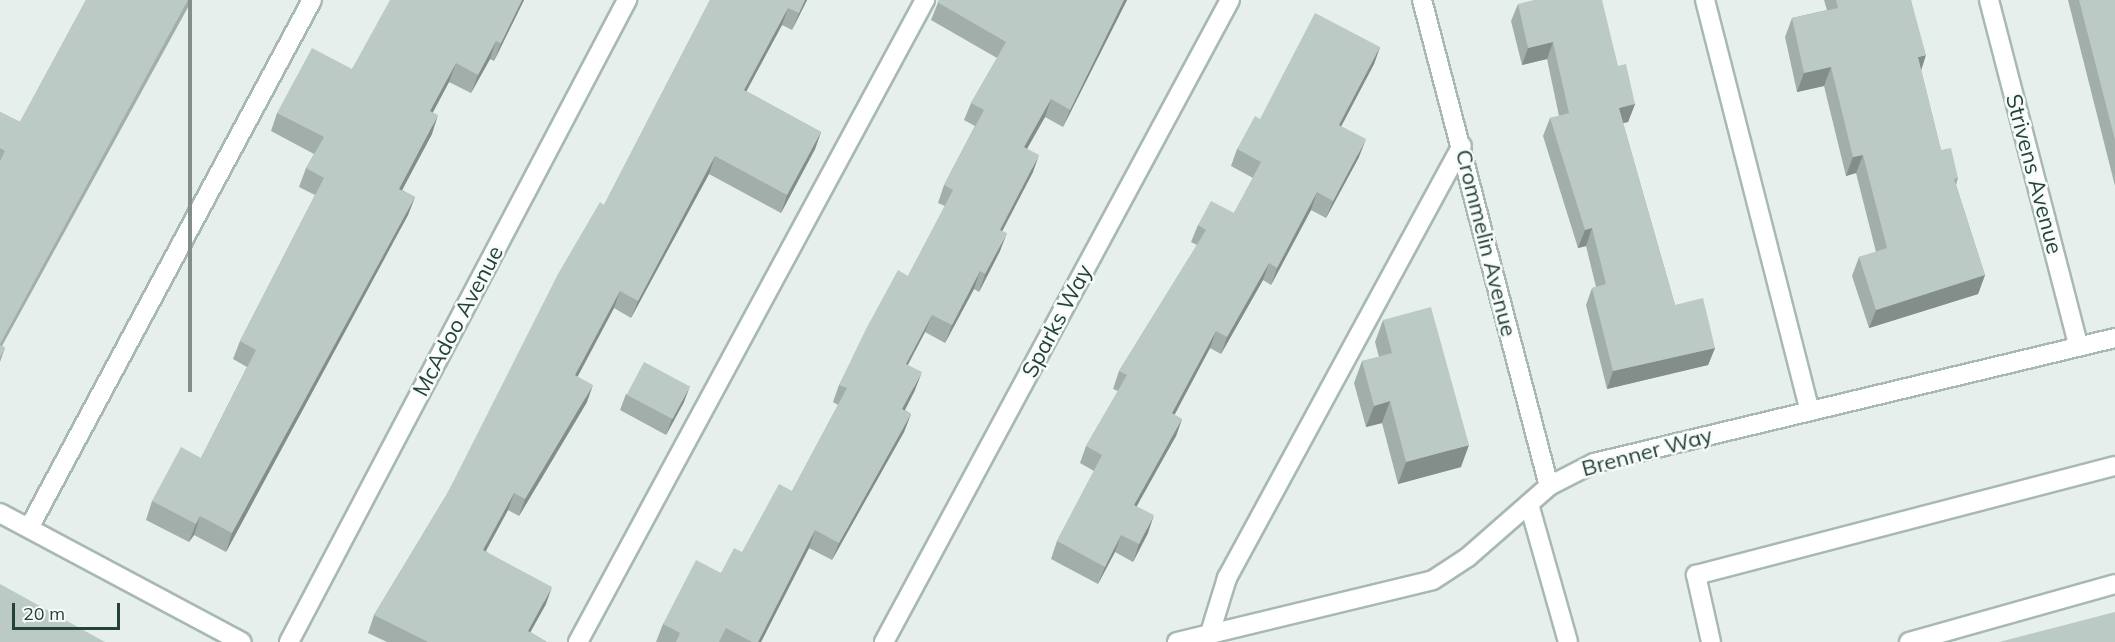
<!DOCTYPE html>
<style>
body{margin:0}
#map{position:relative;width:2115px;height:642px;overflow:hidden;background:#e6efeb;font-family:Mulish,sans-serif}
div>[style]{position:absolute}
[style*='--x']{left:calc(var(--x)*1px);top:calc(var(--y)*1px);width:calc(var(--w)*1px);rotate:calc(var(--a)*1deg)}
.roads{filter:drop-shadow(2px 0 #a8b8b2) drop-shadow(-2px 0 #a8b8b2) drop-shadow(0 2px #a8b8b2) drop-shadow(0 -2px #a8b8b2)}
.service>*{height:18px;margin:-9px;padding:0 9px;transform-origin:9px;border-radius:9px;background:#fff}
.minor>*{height:18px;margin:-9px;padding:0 9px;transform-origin:9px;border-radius:9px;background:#fff}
.wall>*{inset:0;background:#a1aea9}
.shaded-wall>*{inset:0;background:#838d89;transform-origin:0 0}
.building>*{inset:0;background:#bbcac4;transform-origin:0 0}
span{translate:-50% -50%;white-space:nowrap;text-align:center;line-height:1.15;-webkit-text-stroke:5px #f7fbf9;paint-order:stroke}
.street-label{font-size:22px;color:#24423a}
.scale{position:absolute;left:12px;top:603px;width:108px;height:27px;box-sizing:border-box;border:3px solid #24423a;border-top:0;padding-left:8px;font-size:18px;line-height:21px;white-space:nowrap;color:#24423a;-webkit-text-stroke:4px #f7fbf9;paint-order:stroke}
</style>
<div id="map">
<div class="roads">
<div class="service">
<i style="--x:1705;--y:0;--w:424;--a:75.7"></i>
<i style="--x:1529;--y:504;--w:143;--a:74.2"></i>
<i style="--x:29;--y:528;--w:599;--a:-61.81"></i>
<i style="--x:1210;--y:633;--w:58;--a:-72.8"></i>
<i style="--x:1227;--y:578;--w:492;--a:-61.5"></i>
<i style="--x:578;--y:642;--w:730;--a:-61.61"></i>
<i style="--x:1711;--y:642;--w:69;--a:-102.6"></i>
<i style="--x:1696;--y:575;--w:433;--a:-14.6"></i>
<i style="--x:1909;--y:642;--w:214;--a:-15.7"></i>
</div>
<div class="minor">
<i style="--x:1422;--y:0;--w:502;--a:75.36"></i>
<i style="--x:1989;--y:0;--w:358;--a:75.5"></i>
<i style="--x:0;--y:513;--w:274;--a:28.1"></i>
<i style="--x:289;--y:642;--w:726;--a:-62.23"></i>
<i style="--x:884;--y:642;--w:729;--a:-61.68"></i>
<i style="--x:1177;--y:642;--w:263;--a:-13.6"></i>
<i style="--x:1433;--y:580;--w:42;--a:-33.3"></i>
<i style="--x:1468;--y:557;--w:108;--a:-41.2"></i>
<i style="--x:1549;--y:486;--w:51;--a:-27.1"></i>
<i style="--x:1594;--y:463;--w:536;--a:-13.49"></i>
</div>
</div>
<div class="wall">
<i style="clip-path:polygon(86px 0,192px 0,2px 346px,5px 348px,0 362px,0 112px,20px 122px)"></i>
<i style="clip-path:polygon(524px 0,494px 61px,490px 59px,471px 93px,449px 82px,433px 112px,432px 134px,402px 190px,415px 197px,408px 215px,226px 552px,194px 535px,189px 542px,146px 520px,152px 501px,201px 458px,247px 367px,233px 359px,240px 341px,315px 195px,299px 187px,306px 168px,314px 154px,271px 131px,277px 113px,352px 69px,398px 1px)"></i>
<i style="clip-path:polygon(710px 0,807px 0,792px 30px,782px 25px,746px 91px,821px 132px,815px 149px,781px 213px,709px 174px,631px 318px,614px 308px,577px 377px,587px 402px,519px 516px,508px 510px,486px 551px,546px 604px,530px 632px,547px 642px,387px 642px,368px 633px,374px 615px,447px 494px,604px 205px)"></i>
<i style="clip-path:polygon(939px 0,1127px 0,1063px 127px,1045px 117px,1027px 148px,1033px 172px,1002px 231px,1000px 251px,979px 292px,974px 289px,945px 343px,925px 332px,908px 365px,915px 390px,905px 410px,911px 414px,904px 432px,832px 560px,809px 548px,761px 642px,656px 642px,663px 624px,721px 573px,742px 552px,792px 491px,838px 405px,833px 402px,839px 385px,908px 276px,945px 206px,938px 203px,944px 185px,975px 126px,964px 120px,971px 103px,997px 58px,931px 20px)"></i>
<i style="clip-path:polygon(1824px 0,1911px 0,1921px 70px,1941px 150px,1958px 178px,1956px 185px,1985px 275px,1978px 294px,1869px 328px,1852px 276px,1859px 257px,1876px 252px,1856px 173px,1846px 176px,1824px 86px,1797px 92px,1785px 37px,1792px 18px,1827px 10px)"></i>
<i style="clip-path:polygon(2068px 0,2115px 0,2115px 186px)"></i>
<i style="clip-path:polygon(1518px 4px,1618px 66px,1635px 104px,1628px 122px,1623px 123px,1675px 305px,1715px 348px,1708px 365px,1607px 389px,1586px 305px,1592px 288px,1596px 287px,1586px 246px,1578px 248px,1543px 136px,1550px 118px,1559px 116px,1547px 59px,1522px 65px,1511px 21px)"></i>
<i style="clip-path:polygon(1380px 47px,1374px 64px,1341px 126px,1359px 157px,1326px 218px,1311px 210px,1271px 285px,1263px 280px,1221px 354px,1210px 348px,1174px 415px,1182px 419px,1176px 436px,1136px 506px,1148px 533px,1133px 562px,1115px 552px,1098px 584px,1051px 559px,1057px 541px,1094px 471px,1080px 463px,1086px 446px,1118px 391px,1113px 389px,1119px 371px,1197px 245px,1191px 242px,1198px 225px,1234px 213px,1253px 178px,1231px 166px,1237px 149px)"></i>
<i style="clip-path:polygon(1383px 320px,1461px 467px,1398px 484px,1382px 423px,1366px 427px,1354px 383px,1362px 361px,1379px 357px,1375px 342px)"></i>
<i style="clip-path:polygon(626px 394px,684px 402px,666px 435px,620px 410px)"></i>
</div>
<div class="shaded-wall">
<i style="left:188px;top:0;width:4px;height:392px"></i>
<i style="clip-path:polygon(522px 0,524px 0,494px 61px,501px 43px)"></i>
<i style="clip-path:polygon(805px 0,807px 0,792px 30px,799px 13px)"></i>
<i style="clip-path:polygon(1124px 0,1127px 0,1063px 127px,1070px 110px)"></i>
<i style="clip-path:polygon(788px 8px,782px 25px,738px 107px,744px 90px)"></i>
<i style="clip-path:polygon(496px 41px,490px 59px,471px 93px,478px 75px)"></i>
<i style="clip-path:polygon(1553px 42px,1547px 59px,1522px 65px,1528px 48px)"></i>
<i style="clip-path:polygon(1380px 47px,1374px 64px,1333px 142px,1339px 125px)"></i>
<i style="clip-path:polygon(1926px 55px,1920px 74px,1918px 57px)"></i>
<i style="clip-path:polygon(456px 63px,449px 82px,424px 129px,430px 111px)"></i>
<i style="clip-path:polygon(1831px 67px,1824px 86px,1797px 92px,1804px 73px)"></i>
<i style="clip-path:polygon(1051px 99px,1045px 117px,1018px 165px,1024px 147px)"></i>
<i style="clip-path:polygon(1635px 104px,1628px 122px,1612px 125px,1619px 108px)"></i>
<i style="clip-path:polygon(438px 115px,432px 134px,393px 207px,399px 189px)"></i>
<i style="clip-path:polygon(821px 132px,815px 149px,781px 213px,787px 195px)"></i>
<i style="clip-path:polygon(1366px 139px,1359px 157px,1326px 218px,1333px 201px)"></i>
<i style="clip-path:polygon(1039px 155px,1033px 172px,994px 247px,1000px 230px)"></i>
<i style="clip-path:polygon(1863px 155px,1856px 173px,1846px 176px,1853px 157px)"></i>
<i style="clip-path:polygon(715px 156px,709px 174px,631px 318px,638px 301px)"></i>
<i style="clip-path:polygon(1317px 192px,1311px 210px,1271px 285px,1277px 268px)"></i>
<i style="clip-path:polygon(415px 197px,408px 215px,226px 552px,232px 533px)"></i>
<i style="clip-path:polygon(1592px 228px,1586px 246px,1578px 248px,1585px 230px)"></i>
<i style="clip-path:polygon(1007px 233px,1000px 251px,979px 292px,985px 274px)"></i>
<i style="clip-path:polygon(1269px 263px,1263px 280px,1221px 354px,1227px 337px)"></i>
<i style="clip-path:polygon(980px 271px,974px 289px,945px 343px,952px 325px)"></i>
<i style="clip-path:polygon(1985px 275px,1978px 294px,1869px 328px,1876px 310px)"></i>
<i style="clip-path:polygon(620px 291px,614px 308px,569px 393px,575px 375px)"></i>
<i style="clip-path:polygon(932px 315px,925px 332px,899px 381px,906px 364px)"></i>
<i style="clip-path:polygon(1216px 331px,1210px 348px,1166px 431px,1172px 413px)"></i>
<i style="clip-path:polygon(1715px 348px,1708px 365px,1607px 389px,1613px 371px)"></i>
<i style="clip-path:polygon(922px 372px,915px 390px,896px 427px,902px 409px)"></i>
<i style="clip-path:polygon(593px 385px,587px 402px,519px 516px,525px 499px)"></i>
<i style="clip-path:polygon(690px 386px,684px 402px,666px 435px,672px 419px)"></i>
<i style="clip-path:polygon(1390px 401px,1382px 423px,1366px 427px,1374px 406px)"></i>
<i style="clip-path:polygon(911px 414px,904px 432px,832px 560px,839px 543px)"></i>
<i style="clip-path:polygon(1182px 419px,1176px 436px,1128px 522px,1134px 505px)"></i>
<i style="clip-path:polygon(1469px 445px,1461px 467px,1398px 484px,1406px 462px)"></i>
<i style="clip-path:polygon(514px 493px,508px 510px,477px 567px,483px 550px)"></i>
<i style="clip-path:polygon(1154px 515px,1148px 533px,1133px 562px,1139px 544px)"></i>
<i style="clip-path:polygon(200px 516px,194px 535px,189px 542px,196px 524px)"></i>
<i style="clip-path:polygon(815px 530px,809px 548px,761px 642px,758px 642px)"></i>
<i style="clip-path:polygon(1121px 535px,1115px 552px,1098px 584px,1105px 567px)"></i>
<i style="clip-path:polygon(552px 587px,546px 604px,525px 642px,528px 631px)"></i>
</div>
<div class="building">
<i style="clip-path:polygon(86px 0,188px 0,0 344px,0 161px,5px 151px,0 148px,0 112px,20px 122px)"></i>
<i style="clip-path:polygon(390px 0,522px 0,501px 43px,496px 41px,478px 75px,456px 63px,430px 111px,438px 115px,399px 189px,415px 197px,232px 533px,200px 516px,196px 524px,152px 501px,181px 447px,201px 458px,256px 350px,240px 341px,324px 178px,306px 168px,324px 137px,277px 113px,312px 48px,352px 69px)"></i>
<i style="clip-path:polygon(710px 0,805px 0,799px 13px,788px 8px,744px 90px,821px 132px,787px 195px,715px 156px,638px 301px,620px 291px,575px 375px,593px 385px,525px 499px,514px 493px,483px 550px,552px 587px,528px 631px,547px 642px,428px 642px,374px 615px,447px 494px,558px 274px,600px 202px,604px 205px)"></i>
<i style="clip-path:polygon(939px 0,1124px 0,1070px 110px,1051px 99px,1024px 147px,1039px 155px,1000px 230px,1007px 233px,985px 274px,980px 271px,952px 325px,932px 315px,906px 364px,922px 372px,902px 409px,911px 414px,839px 543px,815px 530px,758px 642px,752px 642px,726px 628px,719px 642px,676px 642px,680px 633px,663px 624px,696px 560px,721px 573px,734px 548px,742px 552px,779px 484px,792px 491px,847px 388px,839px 385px,866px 329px,898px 270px,908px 276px,953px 190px,944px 185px,984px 110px,971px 103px,1006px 42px,937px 2px)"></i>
<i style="clip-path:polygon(1534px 0,1602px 0,1618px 66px,1626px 64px,1635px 104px,1619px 108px,1675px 305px,1703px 298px,1715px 348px,1613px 371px,1592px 288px,1606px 284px,1592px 228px,1585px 230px,1550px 118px,1569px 113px,1553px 42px,1528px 48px,1518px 4px)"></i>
<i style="clip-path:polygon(1836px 0,1911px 0,1926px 55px,1918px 57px,1941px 150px,1951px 148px,1958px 178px,1954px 179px,1985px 275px,1876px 310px,1859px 257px,1887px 248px,1863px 155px,1853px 157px,1831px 67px,1804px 73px,1792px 18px,1838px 8px)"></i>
<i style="clip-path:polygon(2079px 0,2115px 0,2115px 140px)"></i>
<i style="clip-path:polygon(1315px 13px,1380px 47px,1339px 125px,1366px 139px,1333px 201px,1317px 192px,1277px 268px,1269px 263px,1227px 337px,1216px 331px,1172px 413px,1182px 419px,1134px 505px,1154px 515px,1139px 544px,1121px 535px,1105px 567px,1057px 541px,1102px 455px,1086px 446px,1127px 375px,1119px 371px,1206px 230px,1198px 225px,1211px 201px,1234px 213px,1261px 162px,1237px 149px,1255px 116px,1260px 119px)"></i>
<i style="clip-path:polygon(1431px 307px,1469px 445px,1406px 462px,1390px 401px,1374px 406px,1362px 361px,1392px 353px,1383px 320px)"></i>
<i style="clip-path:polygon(0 345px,5px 348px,0 357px)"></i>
<i style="left:644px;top:362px;width:52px;height:37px;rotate:28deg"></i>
<i style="clip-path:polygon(0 584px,105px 642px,0 642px)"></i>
<i style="clip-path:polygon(2115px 612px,2115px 642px,1999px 642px)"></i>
</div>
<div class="street-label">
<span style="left:2034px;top:174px;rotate:75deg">Strivens Avenue</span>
<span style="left:1486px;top:243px;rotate:76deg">Crommelin Avenue</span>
<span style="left:458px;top:321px;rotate:-62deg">McAdoo Avenue</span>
<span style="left:1057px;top:321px;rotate:-62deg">Sparks Way</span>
<span style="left:1647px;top:452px;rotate:-15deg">Brenner Way</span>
</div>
<div class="scale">20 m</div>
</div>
